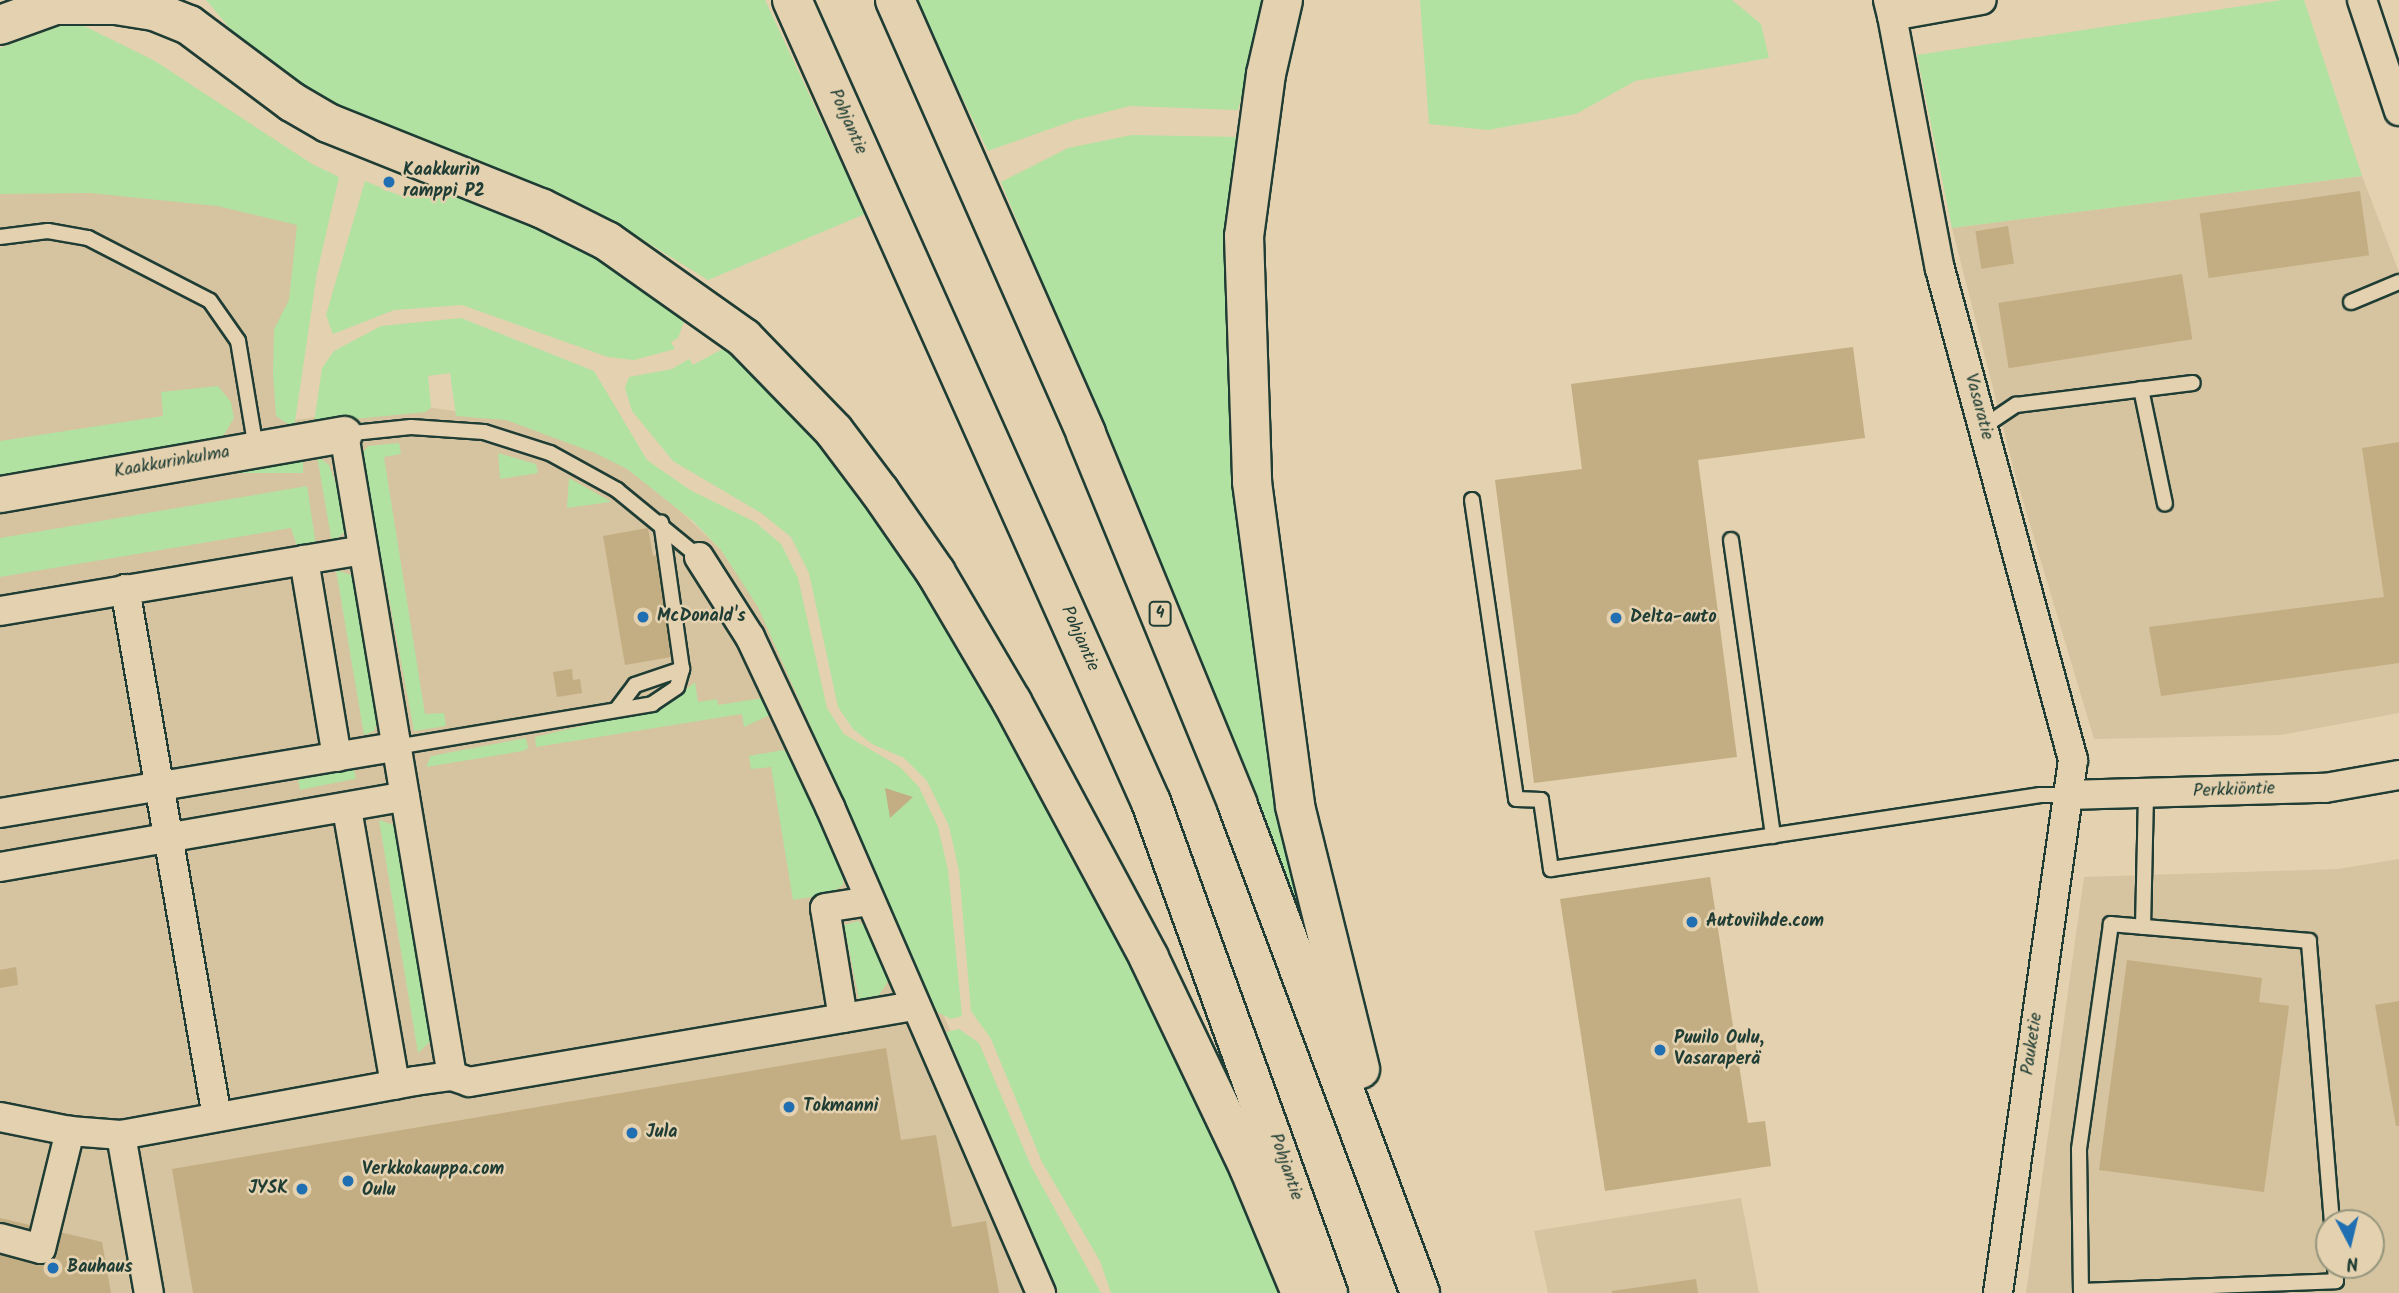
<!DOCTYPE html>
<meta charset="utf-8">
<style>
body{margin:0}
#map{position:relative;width:2399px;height:1293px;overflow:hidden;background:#e4d1af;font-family:Kalam,sans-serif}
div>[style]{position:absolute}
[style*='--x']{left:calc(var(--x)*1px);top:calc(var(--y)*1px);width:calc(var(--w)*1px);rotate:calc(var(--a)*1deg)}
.built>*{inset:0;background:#d6c3a0}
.green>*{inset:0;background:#b1e2a2;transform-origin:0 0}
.building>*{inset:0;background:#c3ad82;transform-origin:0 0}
.roads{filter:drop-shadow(2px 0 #1f3d34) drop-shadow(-2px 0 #1f3d34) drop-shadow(0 2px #1f3d34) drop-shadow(0 -2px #1f3d34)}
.service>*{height:14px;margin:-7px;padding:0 7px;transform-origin:7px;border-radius:7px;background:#e4d1af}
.minor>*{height:28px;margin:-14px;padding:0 14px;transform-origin:14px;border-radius:14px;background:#e4d1af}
.tertiary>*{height:35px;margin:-17.5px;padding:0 17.5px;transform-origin:17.5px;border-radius:17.5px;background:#e4d1af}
.secondary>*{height:38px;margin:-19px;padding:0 19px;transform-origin:19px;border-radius:19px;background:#e4d1af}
.motorway>*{height:38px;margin:-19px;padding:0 19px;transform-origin:19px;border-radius:19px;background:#e4d1af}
.dots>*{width:19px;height:19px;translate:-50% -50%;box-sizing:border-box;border:4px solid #e4d1af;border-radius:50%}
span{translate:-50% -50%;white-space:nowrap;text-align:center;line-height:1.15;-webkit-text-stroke:5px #e4d1af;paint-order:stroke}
.shield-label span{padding:2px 5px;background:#e4d1af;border:2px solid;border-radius:5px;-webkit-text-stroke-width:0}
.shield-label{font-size:16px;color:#1f3d34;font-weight:700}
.street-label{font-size:18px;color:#1f3d34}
.poi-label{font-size:18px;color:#1f3d34;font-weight:700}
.left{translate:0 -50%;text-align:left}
.right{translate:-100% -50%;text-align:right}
.north{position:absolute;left:2315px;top:1209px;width:70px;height:70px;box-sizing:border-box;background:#e4d1af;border:2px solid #95967e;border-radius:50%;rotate:173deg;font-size:19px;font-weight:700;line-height:28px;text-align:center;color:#1f3d34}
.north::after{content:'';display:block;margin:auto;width:24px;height:32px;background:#1f6fb2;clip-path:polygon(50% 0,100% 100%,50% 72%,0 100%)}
</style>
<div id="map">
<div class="built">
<i style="clip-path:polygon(2362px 176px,2399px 272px,2399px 713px,2280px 735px,2094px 739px,2015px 474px,1952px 228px)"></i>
<i style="clip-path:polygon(23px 188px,217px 201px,306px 220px,288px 421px,366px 410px,426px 407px,506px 418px,596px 452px,627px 469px,670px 501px,721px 550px,761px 606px,795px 678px,1066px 1293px,0 1293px,0 190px)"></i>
<i style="clip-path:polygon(evenodd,2399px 859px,2399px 1293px,2026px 1293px,2084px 877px,2338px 869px,2399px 859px,2329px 1223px,2371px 1223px,2371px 1265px,2329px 1265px,2329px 1223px)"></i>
<i style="clip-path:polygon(1741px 1198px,1759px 1293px,1548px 1293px,1534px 1231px)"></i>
</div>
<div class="green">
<i style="clip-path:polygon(206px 0,765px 0,865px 214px,708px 280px,616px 223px,337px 108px,294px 85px,244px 45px)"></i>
<i style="clip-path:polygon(915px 0,1265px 0,1238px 110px,1130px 106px,1075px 120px,988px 151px)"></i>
<i style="clip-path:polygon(1420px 0,1732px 0,1761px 24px,1769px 58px,1635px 81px,1576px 114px,1488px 130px,1429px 124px)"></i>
<i style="clip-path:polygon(2282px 0,2304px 0,2362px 176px,1952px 228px,1917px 55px)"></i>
<i style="clip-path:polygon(74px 21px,155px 61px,312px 164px,339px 177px,317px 273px,294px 428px,276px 416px,273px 375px,274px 329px,289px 300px,297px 225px,217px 206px,90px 193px,0 194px,0 48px)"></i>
<i style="clip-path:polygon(1132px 135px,1239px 137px,1237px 479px,1297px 903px,1001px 182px,1068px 148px)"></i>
<i style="clip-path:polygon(365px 181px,406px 198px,417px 185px,477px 199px,604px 255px,688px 311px,678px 338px,671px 342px,675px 349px,634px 360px,608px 357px,462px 305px,394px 310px,333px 334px,326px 315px)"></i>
<i style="clip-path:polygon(461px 318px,594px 371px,647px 460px,690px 490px,755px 522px,781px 544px,798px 578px,827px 708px,844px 734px,900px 767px,919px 787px,938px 827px,948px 870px,962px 1016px,951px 1019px,937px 1012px,758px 607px,721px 550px,693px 521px,627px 469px,595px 453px,506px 420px,456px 416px,450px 373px,428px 376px,431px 407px,426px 412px,314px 423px,322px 368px,334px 351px,381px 326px)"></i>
<i style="clip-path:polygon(730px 345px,823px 436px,927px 583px,1140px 962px,1286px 1293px,1111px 1293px,1100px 1261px,1042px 1162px,991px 1039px,971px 1011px,959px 871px,949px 826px,927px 781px,904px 758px,872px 744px,853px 729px,838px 707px,809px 573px,791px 537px,761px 513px,673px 461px,632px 411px,625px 388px,629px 377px,672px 369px,689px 359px,693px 365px)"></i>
<i style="clip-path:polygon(218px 386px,231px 402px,234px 418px,223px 436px,214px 441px,0 478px,0 441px,163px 416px,161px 392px)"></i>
<i style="clip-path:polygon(399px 443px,401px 454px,384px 457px,425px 714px,444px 713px,446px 726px,414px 731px,362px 454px,368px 446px)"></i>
<i style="clip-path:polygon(498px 453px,536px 464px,538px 473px,500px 479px)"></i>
<i style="clip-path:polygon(317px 456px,329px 465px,340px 495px,346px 531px,332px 543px)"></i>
<i style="left:303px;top:458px;width:15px;height:307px;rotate:90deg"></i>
<i style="clip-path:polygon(569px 478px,610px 501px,610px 502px,567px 508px)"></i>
<i style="clip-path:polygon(307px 486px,316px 545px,297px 546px,291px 528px,0 577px,0 538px)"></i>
<i style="clip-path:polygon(336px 570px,354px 576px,379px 718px,374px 731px,364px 735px)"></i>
<i style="clip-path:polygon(695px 682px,698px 702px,717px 699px,718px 705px,763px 698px,772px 714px,744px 727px,742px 714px,536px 747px,535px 737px,666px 706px)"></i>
<i style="clip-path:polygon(526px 738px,528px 748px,523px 751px,426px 767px,431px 756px)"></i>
<i style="clip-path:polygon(783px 750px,792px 757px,843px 875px,843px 885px,830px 894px,793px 900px,771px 767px,751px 769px,749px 756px)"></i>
<i style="left:354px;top:769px;width:10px;height:57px;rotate:79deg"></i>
<i style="clip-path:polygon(379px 820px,396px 826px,433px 1039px,418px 1053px)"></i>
<i style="clip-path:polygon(858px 921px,866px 927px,889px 980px,879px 995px,859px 999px,844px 925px)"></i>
<i style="clip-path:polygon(959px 1029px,979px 1043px,1031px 1166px,1101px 1293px,1059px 1293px,946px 1032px)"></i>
</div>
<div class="building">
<i style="left:2360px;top:191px;width:65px;height:162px;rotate:82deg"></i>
<i style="left:2008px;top:226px;width:38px;height:33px;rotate:81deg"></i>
<i style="left:2182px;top:274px;width:66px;height:186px;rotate:81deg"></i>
<i style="clip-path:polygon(1853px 347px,1865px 438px,1698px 460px,1737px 757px,1534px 783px,1495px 480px,1582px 469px,1571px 384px)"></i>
<i style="clip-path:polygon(2399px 442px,2399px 663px,2161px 696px,2149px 627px,2384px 597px,2362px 448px)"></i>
<i style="clip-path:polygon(648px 528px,653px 556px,659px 555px,675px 647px,669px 648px,671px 657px,625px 665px,603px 536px)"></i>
<i style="clip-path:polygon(572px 669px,573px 680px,580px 679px,582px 693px,557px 697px,553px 672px)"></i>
<i style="clip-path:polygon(885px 788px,913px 797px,890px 818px)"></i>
<i style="clip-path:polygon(1710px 877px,1748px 1123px,1765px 1121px,1771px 1166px,1605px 1191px,1560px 899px)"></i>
<i style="clip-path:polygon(2127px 960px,2262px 978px,2259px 1002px,2289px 1006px,2264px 1192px,2099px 1170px)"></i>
<i style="clip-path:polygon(16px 967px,18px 985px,0 988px,0 970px)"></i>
<i style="clip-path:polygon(2399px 1001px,2399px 1126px,2396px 1126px,2375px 1005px)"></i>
<i style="clip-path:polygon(886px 1048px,901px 1140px,936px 1135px,952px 1227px,986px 1221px,999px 1293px,193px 1293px,172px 1169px)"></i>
<i style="clip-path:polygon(0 1218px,102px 1242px,111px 1293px,0 1293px)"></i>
<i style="clip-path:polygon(1696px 1279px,1698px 1293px,1612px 1293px,1612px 1291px)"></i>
</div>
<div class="roads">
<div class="service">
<i style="--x:0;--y:237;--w:48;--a:-7.1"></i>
<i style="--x:48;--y:231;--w:41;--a:9.9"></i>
<i style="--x:88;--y:238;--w:137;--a:27.3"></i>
<i style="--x:210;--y:301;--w:49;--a:55"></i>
<i style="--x:238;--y:341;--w:109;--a:80.5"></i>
<i style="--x:2351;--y:302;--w:52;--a:-22.6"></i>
<i style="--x:2141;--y:389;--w:117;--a:78.2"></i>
<i style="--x:1983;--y:427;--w:40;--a:-34"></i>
<i style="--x:2016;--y:405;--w:178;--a:-7.1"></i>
<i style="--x:344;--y:434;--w:67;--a:-6"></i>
<i style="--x:411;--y:427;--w:73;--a:3.9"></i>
<i style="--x:484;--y:432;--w:69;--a:17.7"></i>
<i style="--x:550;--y:453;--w:77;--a:28.9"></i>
<i style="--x:617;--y:490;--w:106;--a:39.3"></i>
<i style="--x:1472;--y:500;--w:302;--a:81.6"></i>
<i style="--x:1516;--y:799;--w:25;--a:2"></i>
<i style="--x:1541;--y:800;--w:70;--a:81.8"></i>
<i style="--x:1551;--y:869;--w:495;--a:-8.6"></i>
<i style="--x:2040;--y:795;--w:27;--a:0"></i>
<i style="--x:1731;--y:540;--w:299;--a:81.9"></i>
<i style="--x:617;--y:709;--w:30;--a:-53"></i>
<i style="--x:635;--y:685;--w:50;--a:-18.8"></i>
<i style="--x:396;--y:747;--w:260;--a:-9.5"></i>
<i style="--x:652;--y:704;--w:30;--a:-34"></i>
<i style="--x:677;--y:687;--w:19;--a:-74"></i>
<i style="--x:682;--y:669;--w:148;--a:-98.1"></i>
<i style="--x:2143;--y:927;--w:134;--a:-88.7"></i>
<i style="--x:2332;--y:1223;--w:283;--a:-94.7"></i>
<i style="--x:2309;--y:941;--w:199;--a:-175.1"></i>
<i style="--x:2111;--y:924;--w:228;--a:98.1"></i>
<i style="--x:2079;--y:1150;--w:141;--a:89.2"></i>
<i style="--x:2081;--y:1291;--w:255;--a:-2.2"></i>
<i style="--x:2336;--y:1281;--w:16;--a:-94"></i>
</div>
<div class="minor">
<i style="--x:1888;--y:0;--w:16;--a:76"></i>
<i style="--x:1892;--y:16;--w:91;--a:-10.1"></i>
<i style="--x:2362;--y:0;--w:117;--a:71.6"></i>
<i style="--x:1892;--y:16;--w:258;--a:79.3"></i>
<i style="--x:1940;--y:269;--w:509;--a:74.84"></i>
<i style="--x:2073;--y:760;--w:538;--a:98.01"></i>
<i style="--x:344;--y:434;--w:651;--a:80.45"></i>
<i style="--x:699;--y:557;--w:95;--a:57.5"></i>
<i style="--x:750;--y:637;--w:188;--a:64.8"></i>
<i style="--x:830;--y:807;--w:530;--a:66.53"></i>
<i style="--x:125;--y:589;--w:536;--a:80.12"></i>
<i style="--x:0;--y:611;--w:308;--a:-9.5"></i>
<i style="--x:337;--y:757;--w:200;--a:-99.5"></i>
<i style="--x:304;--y:560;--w:60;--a:-9.6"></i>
<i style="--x:2067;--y:795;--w:258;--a:-1.6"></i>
<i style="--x:2325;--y:788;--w:75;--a:-10"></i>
<i style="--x:347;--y:809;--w:280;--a:80.1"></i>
<i style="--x:0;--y:813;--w:401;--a:-9.5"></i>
<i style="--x:0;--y:867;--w:411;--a:-9.9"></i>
<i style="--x:843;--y:1018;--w:111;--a:-99.3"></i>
<i style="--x:825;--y:908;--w:45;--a:-9"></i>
<i style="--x:0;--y:1117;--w:71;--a:11.3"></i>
<i style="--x:70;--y:1131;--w:51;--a:4.5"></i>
<i style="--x:121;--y:1135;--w:299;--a:-10.4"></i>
<i style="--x:415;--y:1081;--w:37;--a:-8"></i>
<i style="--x:452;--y:1076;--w:18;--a:19"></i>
<i style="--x:469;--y:1082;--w:452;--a:-9.7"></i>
<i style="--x:121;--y:1135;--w:160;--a:80"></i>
<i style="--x:0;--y:1238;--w:42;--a:15"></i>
<i style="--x:41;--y:1249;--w:122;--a:-76.2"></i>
</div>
<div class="tertiary">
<i style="--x:0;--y:494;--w:349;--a:-9.9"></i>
</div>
<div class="secondary">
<i style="--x:0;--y:25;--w:73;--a:-19.9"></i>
</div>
<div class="motorway">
<i style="--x:792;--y:0;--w:879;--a:65.89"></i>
<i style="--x:1151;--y:802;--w:522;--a:70.18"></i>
<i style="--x:895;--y:0;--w:474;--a:66.2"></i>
<i style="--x:1086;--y:434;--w:399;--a:67.7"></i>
<i style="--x:1237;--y:803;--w:523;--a:69.52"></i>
<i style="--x:1283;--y:0;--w:76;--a:102.9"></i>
<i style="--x:1266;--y:74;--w:163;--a:97.7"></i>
<i style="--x:1244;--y:236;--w:246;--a:88.1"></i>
<i style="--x:1252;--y:482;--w:327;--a:82.4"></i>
<i style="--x:1295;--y:806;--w:271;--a:76.1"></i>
<i style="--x:57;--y:5;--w:59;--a:0"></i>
<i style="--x:116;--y:5;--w:38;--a:9"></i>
<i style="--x:154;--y:11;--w:38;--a:22"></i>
<i style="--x:189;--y:25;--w:129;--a:36.8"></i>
<i style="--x:292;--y:102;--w:42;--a:30.3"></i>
<i style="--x:328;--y:123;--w:229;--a:21.8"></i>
<i style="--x:541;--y:208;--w:74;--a:26.6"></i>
<i style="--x:607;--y:241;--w:168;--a:35.3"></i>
<i style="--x:744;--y:338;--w:129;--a:45.9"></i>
<i style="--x:834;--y:431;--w:76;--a:53"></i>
<i style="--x:880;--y:492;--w:98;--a:55.3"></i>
<i style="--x:936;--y:573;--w:150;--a:59.5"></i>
<i style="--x:1012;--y:702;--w:290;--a:61.8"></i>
<i style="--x:1149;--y:958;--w:233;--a:64.5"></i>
<i style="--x:1249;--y:1168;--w:135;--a:67.4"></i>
</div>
</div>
<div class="dots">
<i style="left:389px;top:182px;background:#1f6fb2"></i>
<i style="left:643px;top:617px;background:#1f6fb2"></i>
<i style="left:1616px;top:618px;background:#1f6fb2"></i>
<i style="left:1692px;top:922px;background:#1f6fb2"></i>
<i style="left:1660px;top:1050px;background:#1f6fb2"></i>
<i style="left:789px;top:1107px;background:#1f6fb2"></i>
<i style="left:632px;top:1133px;background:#1f6fb2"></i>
<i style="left:348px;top:1181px;background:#1f6fb2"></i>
<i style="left:302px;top:1189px;background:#1f6fb2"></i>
<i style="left:53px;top:1268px;background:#1f6fb2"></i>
</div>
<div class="shield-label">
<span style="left:1160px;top:614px">4</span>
</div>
<div class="street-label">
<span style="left:847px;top:122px;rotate:66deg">Pohjantie</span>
<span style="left:1978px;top:407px;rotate:75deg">Vasaratie</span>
<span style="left:172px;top:463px;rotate:-10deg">Kaakkurinkulma</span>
<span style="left:1079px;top:639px;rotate:66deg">Pohjantie</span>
<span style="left:2234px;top:791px;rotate:-2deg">Perkkiöntie</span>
<span style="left:2033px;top:1044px;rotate:-82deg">Pauketie</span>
<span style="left:1285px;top:1167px;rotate:71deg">Pohjantie</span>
</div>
<div class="poi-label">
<span class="left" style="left:403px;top:182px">Kaakkurin<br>ramppi P2</span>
<span class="left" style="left:657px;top:617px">McDonald's</span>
<span class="left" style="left:1630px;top:618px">Delta-auto</span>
<span class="left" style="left:1706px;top:922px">Autoviihde.com</span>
<span class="left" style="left:1674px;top:1050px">Puuilo Oulu,<br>Vasaraperä</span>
<span class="left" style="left:803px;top:1107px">Tokmanni</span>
<span class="left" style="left:646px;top:1133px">Jula</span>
<span class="left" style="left:362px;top:1181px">Verkkokauppa.com<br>Oulu</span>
<span class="right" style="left:288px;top:1189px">JYSK</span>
<span class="left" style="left:67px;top:1268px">Bauhaus</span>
</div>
<div class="north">N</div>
</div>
